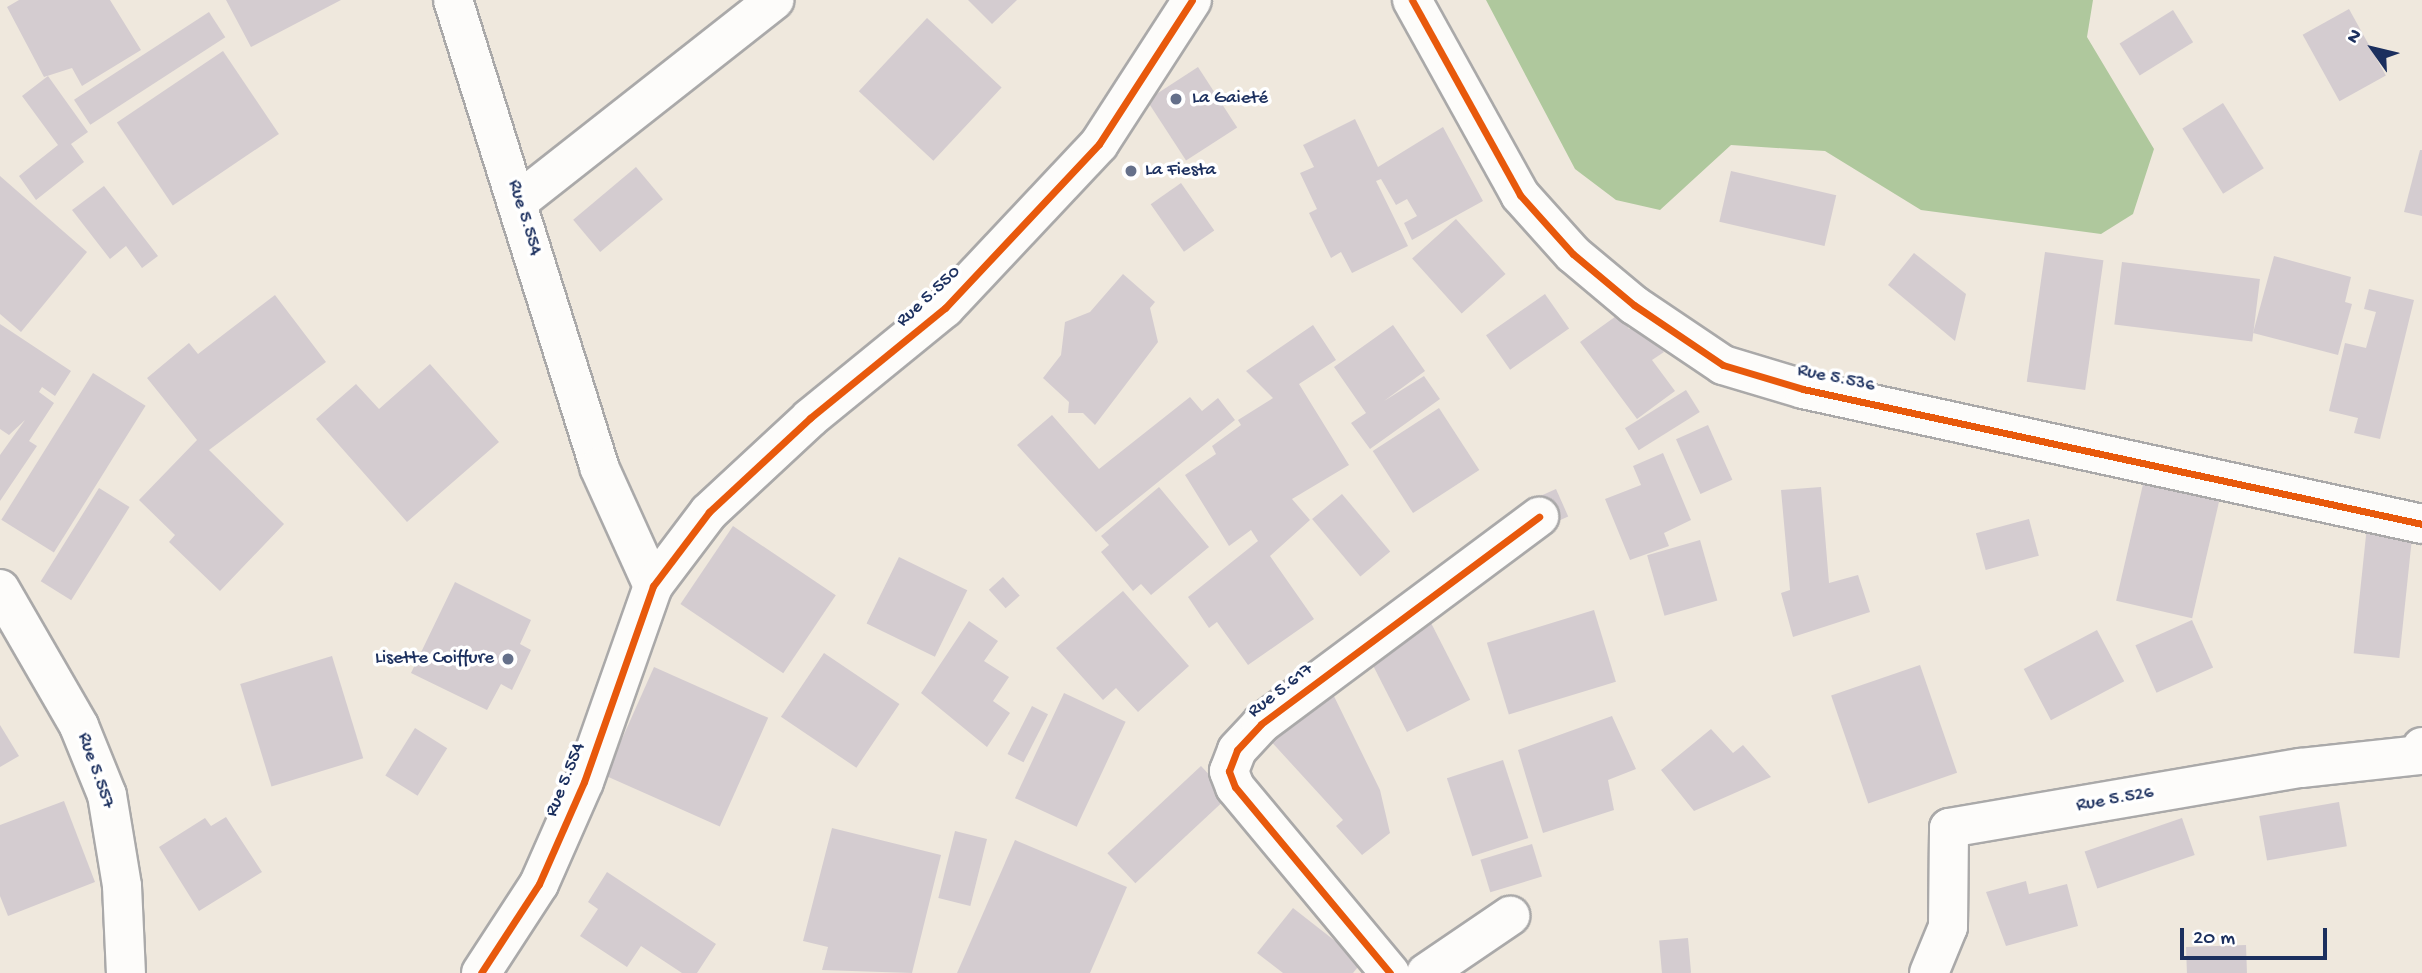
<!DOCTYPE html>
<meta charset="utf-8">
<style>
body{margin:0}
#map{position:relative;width:2422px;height:973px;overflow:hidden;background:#efe8dd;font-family:"Gochi Hand",sans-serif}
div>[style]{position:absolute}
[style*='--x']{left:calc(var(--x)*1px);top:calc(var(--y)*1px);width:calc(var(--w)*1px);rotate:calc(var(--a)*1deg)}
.forest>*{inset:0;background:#afc89d}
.building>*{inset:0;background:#d4ccd0;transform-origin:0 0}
.roads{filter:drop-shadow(2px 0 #aaa9a9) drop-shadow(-2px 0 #aaa9a9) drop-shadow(0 2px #aaa9a9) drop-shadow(0 -2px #aaa9a9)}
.minor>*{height:38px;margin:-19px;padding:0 19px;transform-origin:19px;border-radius:19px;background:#fdfcfa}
.cycleway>*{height:7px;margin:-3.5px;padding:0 3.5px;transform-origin:3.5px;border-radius:3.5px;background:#e8590c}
.dots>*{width:19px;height:19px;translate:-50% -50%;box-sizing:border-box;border:4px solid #fff;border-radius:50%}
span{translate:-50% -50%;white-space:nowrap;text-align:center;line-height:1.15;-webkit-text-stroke:7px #fff;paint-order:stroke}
.poi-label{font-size:19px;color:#1b2f5e}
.left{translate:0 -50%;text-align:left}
.right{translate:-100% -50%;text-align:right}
.street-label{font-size:19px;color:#1b2f5e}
.north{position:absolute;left:2338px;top:14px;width:70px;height:70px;-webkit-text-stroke:5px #fff;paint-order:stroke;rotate:304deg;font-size:19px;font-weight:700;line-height:28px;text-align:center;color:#1b2f5e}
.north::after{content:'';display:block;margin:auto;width:24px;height:32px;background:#1b2f5e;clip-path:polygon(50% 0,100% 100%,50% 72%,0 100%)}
.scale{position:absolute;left:2180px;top:928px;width:147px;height:32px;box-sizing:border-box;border:4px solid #1b2f5e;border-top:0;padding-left:9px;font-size:21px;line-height:24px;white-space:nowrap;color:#1b2f5e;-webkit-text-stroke:5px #fff;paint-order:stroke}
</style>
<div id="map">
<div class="forest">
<i style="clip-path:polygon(1486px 0,2093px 0,2087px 37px,2154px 149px,2133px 214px,2101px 234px,1921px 210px,1825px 151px,1731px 145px,1660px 210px,1616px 200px,1575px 169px)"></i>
</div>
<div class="building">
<i style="clip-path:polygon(19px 0,110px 0,141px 50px,82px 86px,72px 68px,44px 77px,7px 7px)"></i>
<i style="clip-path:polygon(226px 0,341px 0,251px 47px)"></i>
<i style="clip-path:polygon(968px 0,1017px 0,992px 24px)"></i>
<i style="left:2349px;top:9px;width:76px;height:53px;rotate:61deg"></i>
<i style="left:2173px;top:10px;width:38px;height:63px;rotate:58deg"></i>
<i style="left:209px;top:12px;width:30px;height:161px;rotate:57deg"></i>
<i style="left:927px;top:18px;width:102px;height:100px;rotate:43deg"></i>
<i style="left:223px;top:51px;width:100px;height:128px;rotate:56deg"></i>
<i style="left:1198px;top:67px;width:72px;height:61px;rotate:57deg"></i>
<i style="clip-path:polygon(48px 76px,88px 132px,71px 144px,84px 162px,36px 200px,19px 176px,58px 145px,22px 96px)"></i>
<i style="left:2223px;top:103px;width:77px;height:48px;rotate:58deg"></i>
<i style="clip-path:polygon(1355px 119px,1378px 167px,1443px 127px,1483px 201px,1412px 240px,1404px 223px,1417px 216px,1407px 199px,1396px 205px,1381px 179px,1376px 181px,1408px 246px,1352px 273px,1341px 252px,1331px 258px,1309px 213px,1317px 209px,1300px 173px,1314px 167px,1303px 145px)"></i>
<i style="clip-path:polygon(2420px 150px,2422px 150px,2422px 216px,2404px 212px)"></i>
<i style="left:636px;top:167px;width:42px;height:82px;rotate:50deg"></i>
<i style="left:1731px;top:171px;width:108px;height:52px;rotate:13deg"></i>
<i style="clip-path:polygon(0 176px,87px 252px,21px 332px,0 314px)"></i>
<i style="left:1181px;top:183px;width:58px;height:37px;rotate:55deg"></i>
<i style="clip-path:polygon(104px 186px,158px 256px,142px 268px,126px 246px,110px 259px,72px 210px)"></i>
<i style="left:1456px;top:219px;width:74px;height:59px;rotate:48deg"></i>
<i style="left:2045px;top:252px;width:59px;height:131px;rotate:8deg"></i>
<i style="clip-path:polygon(1914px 253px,1966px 294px,1955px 341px,1888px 285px)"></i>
<i style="clip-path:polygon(2274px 256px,2351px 277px,2345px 302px,2352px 304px,2338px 355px,2253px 333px)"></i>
<i style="left:2122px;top:262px;width:139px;height:63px;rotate:7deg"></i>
<i style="clip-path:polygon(1123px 274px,1155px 302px,1150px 308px,1158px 342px,1095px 425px,1083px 413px,1068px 413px,1069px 402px,1043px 378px,1061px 355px,1065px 322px,1090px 312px)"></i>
<i style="clip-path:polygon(2369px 289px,2414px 300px,2380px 439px,2354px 433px,2358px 418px,2329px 411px,2345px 343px,2366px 348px,2376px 312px,2364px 309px)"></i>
<i style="left:1545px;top:294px;width:42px;height:72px;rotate:55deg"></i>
<i style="clip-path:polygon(275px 295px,326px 362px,209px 450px,284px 524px,220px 591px,169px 542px,175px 535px,139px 500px,197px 440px,147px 378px,189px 343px,198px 354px)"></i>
<i style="clip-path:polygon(1619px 314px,1629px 329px,1640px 321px,1664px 352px,1652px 360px,1675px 391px,1637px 419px,1580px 342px)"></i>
<i style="clip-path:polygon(0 324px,71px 371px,55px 396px,42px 387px,39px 392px,54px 403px,29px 441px,37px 446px,0 501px,0 455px,25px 420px,9px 435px,0 429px)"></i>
<i style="clip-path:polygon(1313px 325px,1336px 360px,1299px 384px,1349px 465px,1292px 499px,1310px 520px,1270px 556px,1314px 619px,1248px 665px,1217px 622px,1209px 628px,1188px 597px,1258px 541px,1251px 530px,1229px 546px,1185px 475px,1216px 454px,1212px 446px,1241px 425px,1238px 420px,1273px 398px,1246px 371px)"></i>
<i style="clip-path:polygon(1393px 325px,1425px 371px,1384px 401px,1424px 376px,1440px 399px,1370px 449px,1351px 423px,1366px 413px,1334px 367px)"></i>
<i style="clip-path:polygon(430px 364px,499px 442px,407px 522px,316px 419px,356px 384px,379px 409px)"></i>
<i style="left:93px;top:373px;width:62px;height:173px;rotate:32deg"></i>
<i style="left:1686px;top:390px;width:26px;height:72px;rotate:58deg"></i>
<i style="clip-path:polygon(1190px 397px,1202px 411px,1218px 398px,1235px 420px,1096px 532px,1017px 445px,1052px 415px,1099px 469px)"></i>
<i style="left:1439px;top:408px;width:74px;height:79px;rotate:57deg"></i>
<i style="left:1708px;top:425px;width:60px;height:35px;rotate:66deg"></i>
<i style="clip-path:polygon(1663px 453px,1691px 520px,1664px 533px,1669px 546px,1630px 560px,1605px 499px,1641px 485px,1633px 466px)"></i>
<i style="left:2144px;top:480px;width:78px;height:124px;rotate:13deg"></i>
<i style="clip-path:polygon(1159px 487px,1209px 547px,1151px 595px,1141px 584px,1133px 591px,1101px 552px,1109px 545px,1101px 536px)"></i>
<i style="clip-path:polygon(1821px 487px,1829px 583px,1858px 575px,1870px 612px,1793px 637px,1781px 593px,1790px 590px,1781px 490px)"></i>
<i style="left:99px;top:488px;width:36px;height:110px;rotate:32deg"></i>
<i style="left:1556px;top:489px;width:30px;height:19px;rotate:66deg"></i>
<i style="left:1342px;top:494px;width:75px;height:39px;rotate:50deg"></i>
<i style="left:2029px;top:519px;width:38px;height:55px;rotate:75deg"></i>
<i style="left:733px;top:526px;width:124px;height:94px;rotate:34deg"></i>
<i style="left:2367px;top:526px;width:46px;height:128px;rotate:6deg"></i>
<i style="left:1700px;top:540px;width:63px;height:55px;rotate:74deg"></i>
<i style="left:899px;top:557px;width:76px;height:74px;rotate:26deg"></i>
<i style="left:1003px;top:577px;width:25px;height:19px;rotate:48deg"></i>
<i style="clip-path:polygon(455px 582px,531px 620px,520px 644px,531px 650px,512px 690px,501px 684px,487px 710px,411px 673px)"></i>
<i style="clip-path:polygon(1123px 591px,1189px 666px,1138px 712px,1116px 688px,1103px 700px,1056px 648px)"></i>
<i style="left:1594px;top:610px;width:75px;height:112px;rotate:73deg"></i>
<i style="left:1428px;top:617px;width:93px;height:71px;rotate:63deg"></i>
<i style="left:2192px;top:620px;width:52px;height:62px;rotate:66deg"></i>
<i style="clip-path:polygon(969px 621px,998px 641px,984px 661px,1009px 677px,993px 701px,1010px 713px,987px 747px,921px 693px)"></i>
<i style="left:2097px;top:630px;width:58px;height:83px;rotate:62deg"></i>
<i style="left:824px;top:653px;width:91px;height:77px;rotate:34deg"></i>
<i style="left:332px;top:656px;width:107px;height:96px;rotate:73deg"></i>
<i style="left:1920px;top:665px;width:114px;height:94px;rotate:71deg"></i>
<i style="left:654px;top:667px;width:125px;height:119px;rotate:24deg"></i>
<i style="clip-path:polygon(1328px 684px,1380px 790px,1390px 833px,1362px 855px,1336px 826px,1343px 820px,1267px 737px)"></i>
<i style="left:1064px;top:693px;width:68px;height:116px;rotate:25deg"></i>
<i style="left:1032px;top:706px;width:18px;height:54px;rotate:27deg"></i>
<i style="clip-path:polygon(1612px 716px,1636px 769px,1608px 780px,1614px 810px,1543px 833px,1518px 750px)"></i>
<i style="clip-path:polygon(0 725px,19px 756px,0 767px)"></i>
<i style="left:415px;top:728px;width:38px;height:56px;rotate:32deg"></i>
<i style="clip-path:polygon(1711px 729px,1733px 753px,1743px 745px,1771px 777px,1694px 811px,1661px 770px)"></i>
<i style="left:1503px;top:760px;width:82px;height:59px;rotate:72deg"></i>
<i style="left:1201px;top:766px;width:41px;height:128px;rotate:47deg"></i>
<i style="clip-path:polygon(64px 801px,95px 882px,8px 916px,0 896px,0 825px)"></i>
<i style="left:2339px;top:802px;width:45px;height:81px;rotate:80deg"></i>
<i style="clip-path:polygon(226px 817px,262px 872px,199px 911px,159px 847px,205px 818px,211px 826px)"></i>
<i style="left:2182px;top:818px;width:39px;height:103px;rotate:71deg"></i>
<i style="clip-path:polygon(832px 828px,941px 855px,912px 973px,822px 970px,828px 947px,803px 941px)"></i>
<i style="left:955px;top:831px;width:33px;height:69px;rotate:14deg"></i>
<i style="clip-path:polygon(1015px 840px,1127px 887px,1090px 973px,957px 973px)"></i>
<i style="left:1532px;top:844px;width:34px;height:54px;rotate:73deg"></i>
<i style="clip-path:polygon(607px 872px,716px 944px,697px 973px,682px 973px,641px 946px,627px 967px,580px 936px,598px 909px,588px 902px)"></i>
<i style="clip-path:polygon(2026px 881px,2029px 894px,2067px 884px,2078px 926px,2006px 946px,1986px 892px)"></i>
<i style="clip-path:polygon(1293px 908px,1362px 962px,1353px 973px,1283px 973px,1257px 953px)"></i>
<i style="left:1688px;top:938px;width:35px;height:29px;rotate:85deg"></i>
<i style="left:2246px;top:945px;width:28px;height:60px;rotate:88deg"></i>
</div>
<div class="roads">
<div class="minor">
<i style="--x:453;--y:0;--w:489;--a:72.6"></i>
<i style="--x:599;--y:467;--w:131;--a:65.6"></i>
<i style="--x:1412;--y:0;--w:223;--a:61"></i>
<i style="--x:1520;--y:195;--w:79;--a:48.1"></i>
<i style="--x:1573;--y:254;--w:80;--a:39.9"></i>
<i style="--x:1634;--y:305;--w:107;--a:34"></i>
<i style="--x:1723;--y:365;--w:84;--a:16.7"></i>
<i style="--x:1803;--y:389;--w:634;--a:12.3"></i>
<i style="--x:519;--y:201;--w:325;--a:-38.2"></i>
<i style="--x:0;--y:589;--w:158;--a:60"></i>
<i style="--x:79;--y:726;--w:74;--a:67.9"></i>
<i style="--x:107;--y:795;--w:92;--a:80.6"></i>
<i style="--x:122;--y:886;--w:87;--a:87.4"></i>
<i style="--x:481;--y:973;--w:106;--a:-56.9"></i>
<i style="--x:539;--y:884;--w:111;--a:-66.2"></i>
<i style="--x:584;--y:782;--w:208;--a:-70.6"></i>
<i style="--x:653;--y:586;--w:93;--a:-52.9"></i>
<i style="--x:709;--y:512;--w:138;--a:-42.9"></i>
<i style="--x:810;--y:418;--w:174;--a:-39.2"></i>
<i style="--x:945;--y:308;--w:225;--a:-46.8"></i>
<i style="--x:1099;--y:144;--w:171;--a:-57.1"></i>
<i style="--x:1390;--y:973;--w:242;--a:-129.8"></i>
<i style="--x:1235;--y:787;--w:17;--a:-111"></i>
<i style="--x:1229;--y:771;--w:22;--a:-69"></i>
<i style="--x:1237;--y:750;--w:35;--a:-47"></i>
<i style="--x:1261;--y:724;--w:347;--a:-36.7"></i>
<i style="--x:1426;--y:973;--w:102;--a:-34.2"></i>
<i style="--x:1929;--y:973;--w:50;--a:-67.6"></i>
<i style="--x:1948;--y:927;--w:99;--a:-89.4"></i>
<i style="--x:1949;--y:828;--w:357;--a:-9.7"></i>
<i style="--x:2301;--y:768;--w:121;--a:-6.2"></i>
<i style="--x:2421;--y:755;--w:8;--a:-83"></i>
</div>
</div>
<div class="cycleway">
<i style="--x:1412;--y:0;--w:223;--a:61"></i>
<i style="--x:1520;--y:195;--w:79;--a:48.1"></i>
<i style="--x:1573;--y:254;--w:80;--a:39.9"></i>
<i style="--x:1634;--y:305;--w:107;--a:34"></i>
<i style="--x:1723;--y:365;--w:84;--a:16.7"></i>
<i style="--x:1803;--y:389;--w:634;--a:12.3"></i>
<i style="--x:481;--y:973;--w:106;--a:-56.9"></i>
<i style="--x:539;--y:884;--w:111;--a:-66.2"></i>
<i style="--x:584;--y:782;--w:208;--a:-70.6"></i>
<i style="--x:653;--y:586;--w:93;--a:-52.9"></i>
<i style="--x:709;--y:512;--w:138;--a:-42.9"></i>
<i style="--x:810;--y:418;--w:174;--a:-39.2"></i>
<i style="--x:945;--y:308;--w:225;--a:-46.8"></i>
<i style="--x:1099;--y:144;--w:171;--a:-57.1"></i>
<i style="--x:1390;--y:973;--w:242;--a:-129.8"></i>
<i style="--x:1235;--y:787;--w:17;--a:-111"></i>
<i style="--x:1229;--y:771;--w:22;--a:-69"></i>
<i style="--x:1237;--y:750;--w:35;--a:-47"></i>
<i style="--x:1261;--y:724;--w:347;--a:-36.7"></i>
</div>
<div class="dots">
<i style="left:1176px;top:99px;background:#65708a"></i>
<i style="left:1131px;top:171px;background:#65708a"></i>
<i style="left:508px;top:659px;background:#65708a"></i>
</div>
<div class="poi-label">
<span class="left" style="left:1192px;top:99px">La Gaieté</span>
<span class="left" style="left:1145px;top:171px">La Fiesta</span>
<span class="right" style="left:494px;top:659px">Lisette Coiffure</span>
</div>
<div class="street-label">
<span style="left:524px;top:218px;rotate:73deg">Rue 5.554</span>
<span style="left:929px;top:297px;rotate:-43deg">Rue 5.550</span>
<span style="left:1836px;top:379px;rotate:12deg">Rue 5.536</span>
<span style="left:1281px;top:691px;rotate:-38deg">Rue 5.617</span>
<span style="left:95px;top:771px;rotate:71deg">Rue 5.557</span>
<span style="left:566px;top:780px;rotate:-68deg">Rue 5.554</span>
<span style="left:2115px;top:800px;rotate:-10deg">Rue 5.526</span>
</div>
<div class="north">N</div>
<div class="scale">20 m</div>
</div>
